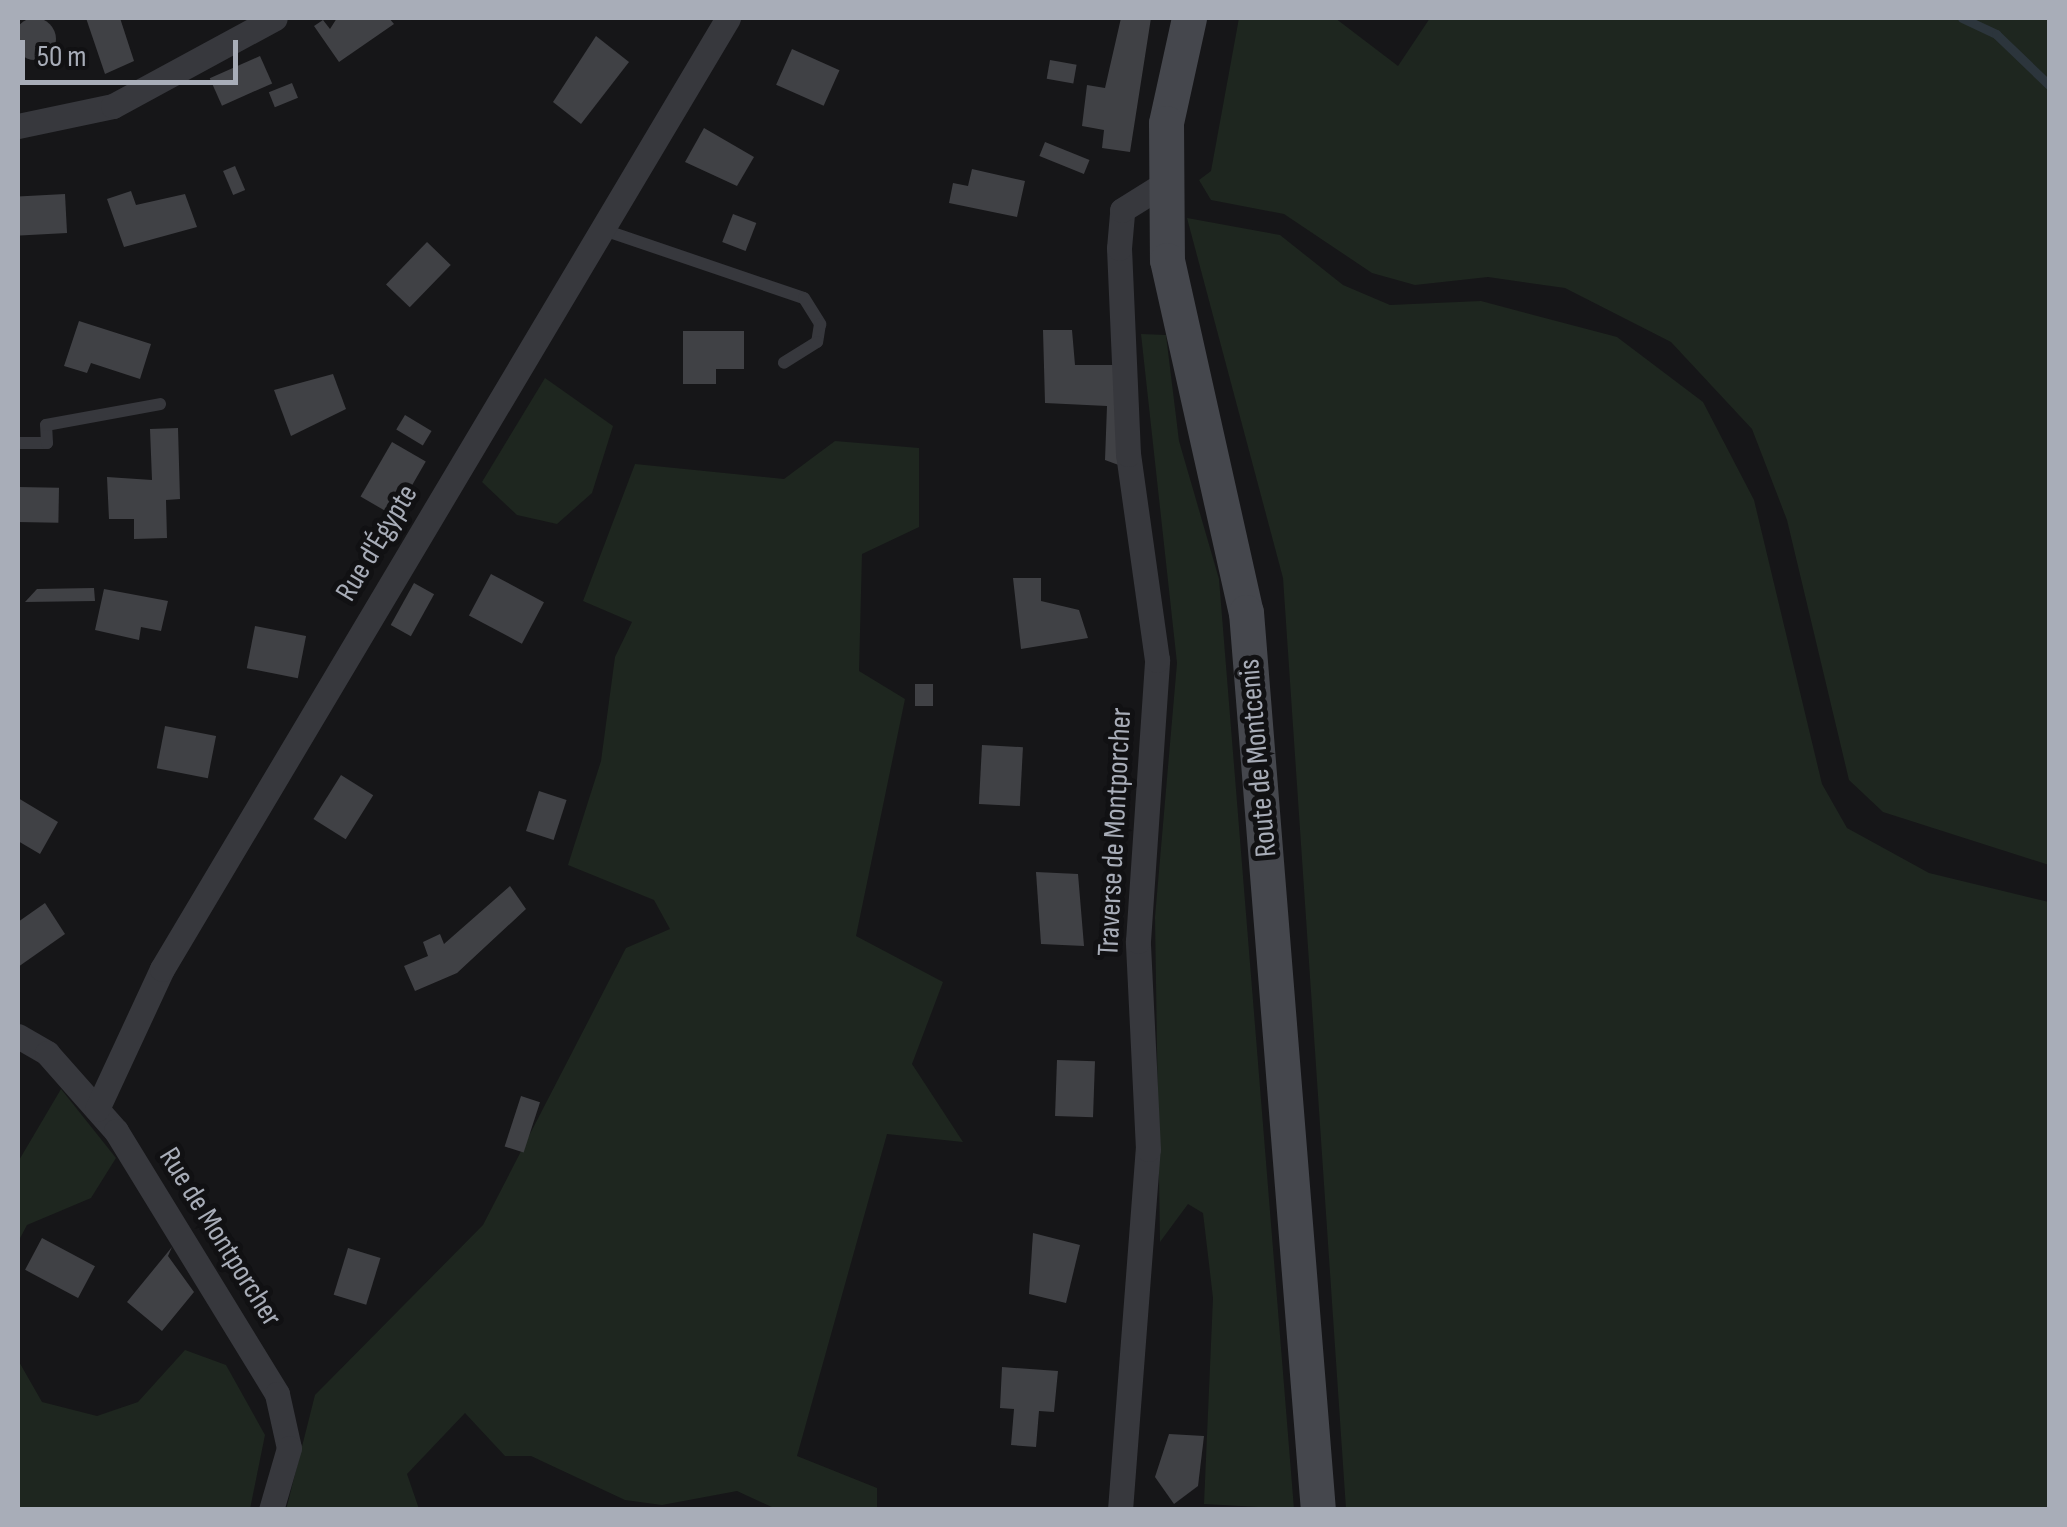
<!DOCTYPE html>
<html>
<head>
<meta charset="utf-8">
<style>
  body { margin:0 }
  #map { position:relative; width:2067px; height:1527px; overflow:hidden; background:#161618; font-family:"Sofia Sans Condensed",sans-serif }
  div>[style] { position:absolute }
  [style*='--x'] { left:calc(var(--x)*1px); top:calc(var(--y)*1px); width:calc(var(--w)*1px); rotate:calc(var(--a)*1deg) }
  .green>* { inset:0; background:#1e261f }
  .stream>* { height:9px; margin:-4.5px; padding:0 4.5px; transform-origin:4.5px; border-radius:4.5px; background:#2c353c }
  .building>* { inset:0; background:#404145; transform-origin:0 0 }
  .round { border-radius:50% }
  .lane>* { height:12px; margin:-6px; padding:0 6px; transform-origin:6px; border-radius:6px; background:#37383d }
  .street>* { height:25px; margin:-12.5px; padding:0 12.5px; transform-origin:12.5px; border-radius:12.5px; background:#37383d }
  .secondary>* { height:35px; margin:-17.5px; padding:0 17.5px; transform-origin:17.5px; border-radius:17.5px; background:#45474d }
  span { translate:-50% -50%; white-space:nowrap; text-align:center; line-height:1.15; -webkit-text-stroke:10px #111113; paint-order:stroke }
  .street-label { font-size:30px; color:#a8adb8 }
  .frame { position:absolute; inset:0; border:20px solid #a8adb8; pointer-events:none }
  .scale { position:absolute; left:20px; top:40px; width:218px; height:45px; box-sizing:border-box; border:5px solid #a8adb8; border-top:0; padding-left:12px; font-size:30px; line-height:35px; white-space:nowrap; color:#a8adb8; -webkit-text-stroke:8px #111113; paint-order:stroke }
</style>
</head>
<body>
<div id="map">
  <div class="green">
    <div style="clip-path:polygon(1239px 18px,1335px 18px,1398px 66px,1430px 18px,2049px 18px,2049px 865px,1883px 812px,1849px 780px,1787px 520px,1752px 429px,1671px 342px,1565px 288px,1488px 277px,1415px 285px,1372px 273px,1284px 214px,1211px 200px,1199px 180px,1211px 171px)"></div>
    <div style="clip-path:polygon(1187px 218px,1280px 235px,1343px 285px,1390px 305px,1481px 301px,1617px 337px,1703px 402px,1754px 500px,1822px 784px,1847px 828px,1929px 873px,2049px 902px,2049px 1509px,1346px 1509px,1283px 578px)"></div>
    <div style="clip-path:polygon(1141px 334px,1166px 335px,1179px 441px,1219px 579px,1294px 1509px,1204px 1504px,1213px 1298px,1203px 1213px,1188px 1204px,1160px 1242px,1155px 917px,1177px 663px)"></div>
    <div style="clip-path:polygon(545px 378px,613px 426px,592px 493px,557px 524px,517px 515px,482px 482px)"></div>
    <div style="clip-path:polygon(835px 441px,919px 448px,919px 527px,862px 554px,859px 671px,905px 699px,856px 936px,943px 982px,912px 1064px,963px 1142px,887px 1134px,797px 1456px,877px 1488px,877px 1509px,776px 1509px,737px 1491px,662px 1505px,625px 1500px,531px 1456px,505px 1456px,465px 1413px,407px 1474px,419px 1509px,286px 1510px,315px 1395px,483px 1225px,626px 948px,670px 929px,654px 900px,568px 865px,601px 761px,615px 657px,632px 622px,583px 601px,635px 464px,784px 479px)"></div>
    <div style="clip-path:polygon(61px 1089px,116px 1158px,91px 1198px,27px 1225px,18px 1242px,18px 1162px)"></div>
    <div style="clip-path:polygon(185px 1350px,226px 1365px,265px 1435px,250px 1509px,18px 1509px,18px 1360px,42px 1402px,97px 1416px,138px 1402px)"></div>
  </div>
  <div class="stream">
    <div style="--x:1962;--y:18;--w:38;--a:25"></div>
    <div style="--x:1996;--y:34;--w:75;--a:43.9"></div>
  </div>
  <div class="building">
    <div style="clip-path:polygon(86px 18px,120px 18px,134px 61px,105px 74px)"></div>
    <div style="clip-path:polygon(337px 18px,389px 18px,394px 24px,339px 62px,314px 26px,323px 20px,330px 29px)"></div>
    <div style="clip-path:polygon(1121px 18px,1151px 18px,1130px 152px,1102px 148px,1104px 130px,1082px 126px,1087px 85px,1105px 88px)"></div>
    <div class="round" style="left:14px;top:18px;width:42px;height:42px"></div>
    <div style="clip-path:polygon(596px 36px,629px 62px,581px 124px,553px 102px)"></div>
    <div style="left:792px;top:49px;width:52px;height:39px;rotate:24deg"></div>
    <div style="left:260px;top:56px;width:30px;height:55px;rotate:66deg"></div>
    <div style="left:1050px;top:60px;width:27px;height:19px;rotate:10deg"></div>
    <div style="left:292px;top:83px;width:16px;height:25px;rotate:68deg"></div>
    <div style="clip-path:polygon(704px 128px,754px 157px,737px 186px,685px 162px)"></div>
    <div style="left:1045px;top:142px;width:48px;height:15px;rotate:22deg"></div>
    <div style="left:235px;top:166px;width:26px;height:13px;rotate:67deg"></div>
    <div style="clip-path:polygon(972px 169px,1025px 181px,1017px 217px,949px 203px,953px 183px,968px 186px)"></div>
    <div style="clip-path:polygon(131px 191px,136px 205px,185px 194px,197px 227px,124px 247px,107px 199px)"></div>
    <div style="left:65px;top:194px;width:39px;height:47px;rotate:87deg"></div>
    <div style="left:733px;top:214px;width:25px;height:30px;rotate:21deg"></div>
    <div style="left:427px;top:242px;width:33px;height:59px;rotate:44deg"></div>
    <div style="clip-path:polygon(79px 321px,151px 344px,140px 379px,91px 363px,87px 373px,64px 366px)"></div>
    <div style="clip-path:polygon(1043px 330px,1072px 330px,1075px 365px,1121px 365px,1124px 467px,1105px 460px,1107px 406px,1045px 403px)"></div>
    <div style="clip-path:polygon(683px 331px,744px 331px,744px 369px,716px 369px,716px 384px,683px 384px)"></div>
    <div style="clip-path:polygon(333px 374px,346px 409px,291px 436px,274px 390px)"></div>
    <div style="left:405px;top:415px;width:31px;height:17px;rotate:31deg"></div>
    <div style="clip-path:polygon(178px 428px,180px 499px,166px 500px,167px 538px,134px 539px,134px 519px,109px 519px,107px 477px,152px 480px,150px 429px)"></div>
    <div style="left:392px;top:442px;width:39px;height:63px;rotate:30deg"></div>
    <div style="left:18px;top:487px;width:41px;height:35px;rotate:1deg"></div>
    <div style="left:491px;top:574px;width:60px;height:47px;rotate:28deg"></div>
    <div style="clip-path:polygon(1013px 578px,1041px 578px,1041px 601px,1079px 610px,1088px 638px,1021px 649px)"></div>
    <div style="left:414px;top:583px;width:23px;height:48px;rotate:29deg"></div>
    <div style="clip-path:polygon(94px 588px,95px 601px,25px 602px,37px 589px)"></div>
    <div style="clip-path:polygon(104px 589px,168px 601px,161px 631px,141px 627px,139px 640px,95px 630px)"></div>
    <div style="left:255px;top:626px;width:52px;height:43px;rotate:11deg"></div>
    <div style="left:915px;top:684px;width:18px;height:22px"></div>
    <div style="left:165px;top:726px;width:52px;height:43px;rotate:11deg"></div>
    <div style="left:982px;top:745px;width:41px;height:59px;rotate:3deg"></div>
    <div style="left:341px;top:775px;width:38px;height:52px;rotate:32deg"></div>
    <div style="left:539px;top:791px;width:29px;height:42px;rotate:18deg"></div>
    <div style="clip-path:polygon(18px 798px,58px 822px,40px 854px,18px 841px)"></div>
    <div style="clip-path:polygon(1036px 872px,1078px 874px,1084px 946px,1041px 944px)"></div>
    <div style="clip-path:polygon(510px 886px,526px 909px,457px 973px,415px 991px,404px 966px,428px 956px,423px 942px,440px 934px,444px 944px)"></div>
    <div style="clip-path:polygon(45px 903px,65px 934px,18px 967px,18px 922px)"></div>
    <div style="left:1057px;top:1060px;width:38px;height:56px;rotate:2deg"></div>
    <div style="left:521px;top:1096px;width:20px;height:53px;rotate:18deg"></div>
    <div style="clip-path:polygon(1033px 1233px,1080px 1245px,1066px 1303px,1029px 1294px)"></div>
    <div style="left:42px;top:1238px;width:60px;height:36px;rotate:28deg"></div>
    <div style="clip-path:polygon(172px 1247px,168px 1256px,194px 1292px,162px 1331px,127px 1302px)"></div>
    <div style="left:348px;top:1248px;width:34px;height:49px;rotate:17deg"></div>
    <div style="clip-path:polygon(1002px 1367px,1058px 1371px,1054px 1412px,1039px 1411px,1036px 1447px,1011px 1445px,1014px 1409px,1000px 1408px)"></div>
    <div style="clip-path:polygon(1169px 1434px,1204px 1436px,1198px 1486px,1174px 1504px,1155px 1477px)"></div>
  </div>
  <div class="lane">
    <div style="--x:601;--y:229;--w:214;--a:18.8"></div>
    <div style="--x:804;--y:298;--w:31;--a:58"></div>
    <div style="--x:820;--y:324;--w:18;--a:99"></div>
    <div style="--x:817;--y:342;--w:39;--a:148"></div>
    <div style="--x:18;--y:443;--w:29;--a:0"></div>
    <div style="--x:47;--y:443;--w:18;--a:-93"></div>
    <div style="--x:46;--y:425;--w:116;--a:-10.4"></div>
  </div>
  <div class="street">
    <div style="--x:18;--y:126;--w:97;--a:-11.9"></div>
    <div style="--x:113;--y:106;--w:184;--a:-28.5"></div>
    <div style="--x:18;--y:1036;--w:34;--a:30"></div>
    <div style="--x:47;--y:1053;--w:104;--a:48.5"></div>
    <div style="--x:116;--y:1131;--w:308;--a:58.5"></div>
    <div style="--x:277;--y:1394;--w:55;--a:77.5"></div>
    <div style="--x:289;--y:1448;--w:65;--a:106.2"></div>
    <div style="--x:97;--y:1109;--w:154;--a:-65.1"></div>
    <div style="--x:162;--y:969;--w:1107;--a:-59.24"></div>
    <div style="--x:1120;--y:1510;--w:362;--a:-85.6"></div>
    <div style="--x:1148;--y:1149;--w:208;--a:-92.8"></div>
    <div style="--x:1138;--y:941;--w:282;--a:-86.1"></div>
    <div style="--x:1157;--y:660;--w:208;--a:-98"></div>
    <div style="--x:1128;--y:454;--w:206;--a:-92.5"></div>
    <div style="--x:1119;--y:248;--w:38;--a:-85"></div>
    <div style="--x:1122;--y:210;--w:49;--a:-31.8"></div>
  </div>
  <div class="secondary">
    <div style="--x:1189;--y:18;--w:107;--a:102.4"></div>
    <div style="--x:1166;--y:123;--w:137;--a:89.6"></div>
    <div style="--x:1167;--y:260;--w:361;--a:77.4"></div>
    <div style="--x:1246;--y:612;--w:901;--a:85.42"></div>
  </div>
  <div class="street-label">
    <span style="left:377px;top:543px;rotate:-59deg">Rue d'Égypte</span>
    <span style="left:1258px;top:758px;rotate:-95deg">Route de Montcenis</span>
    <span style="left:1115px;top:832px;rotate:-87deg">Traverse de Montporcher</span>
    <span style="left:220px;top:1237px;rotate:58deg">Rue de Montporcher</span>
  </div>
  <div class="frame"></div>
  <div class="scale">50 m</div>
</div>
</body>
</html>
